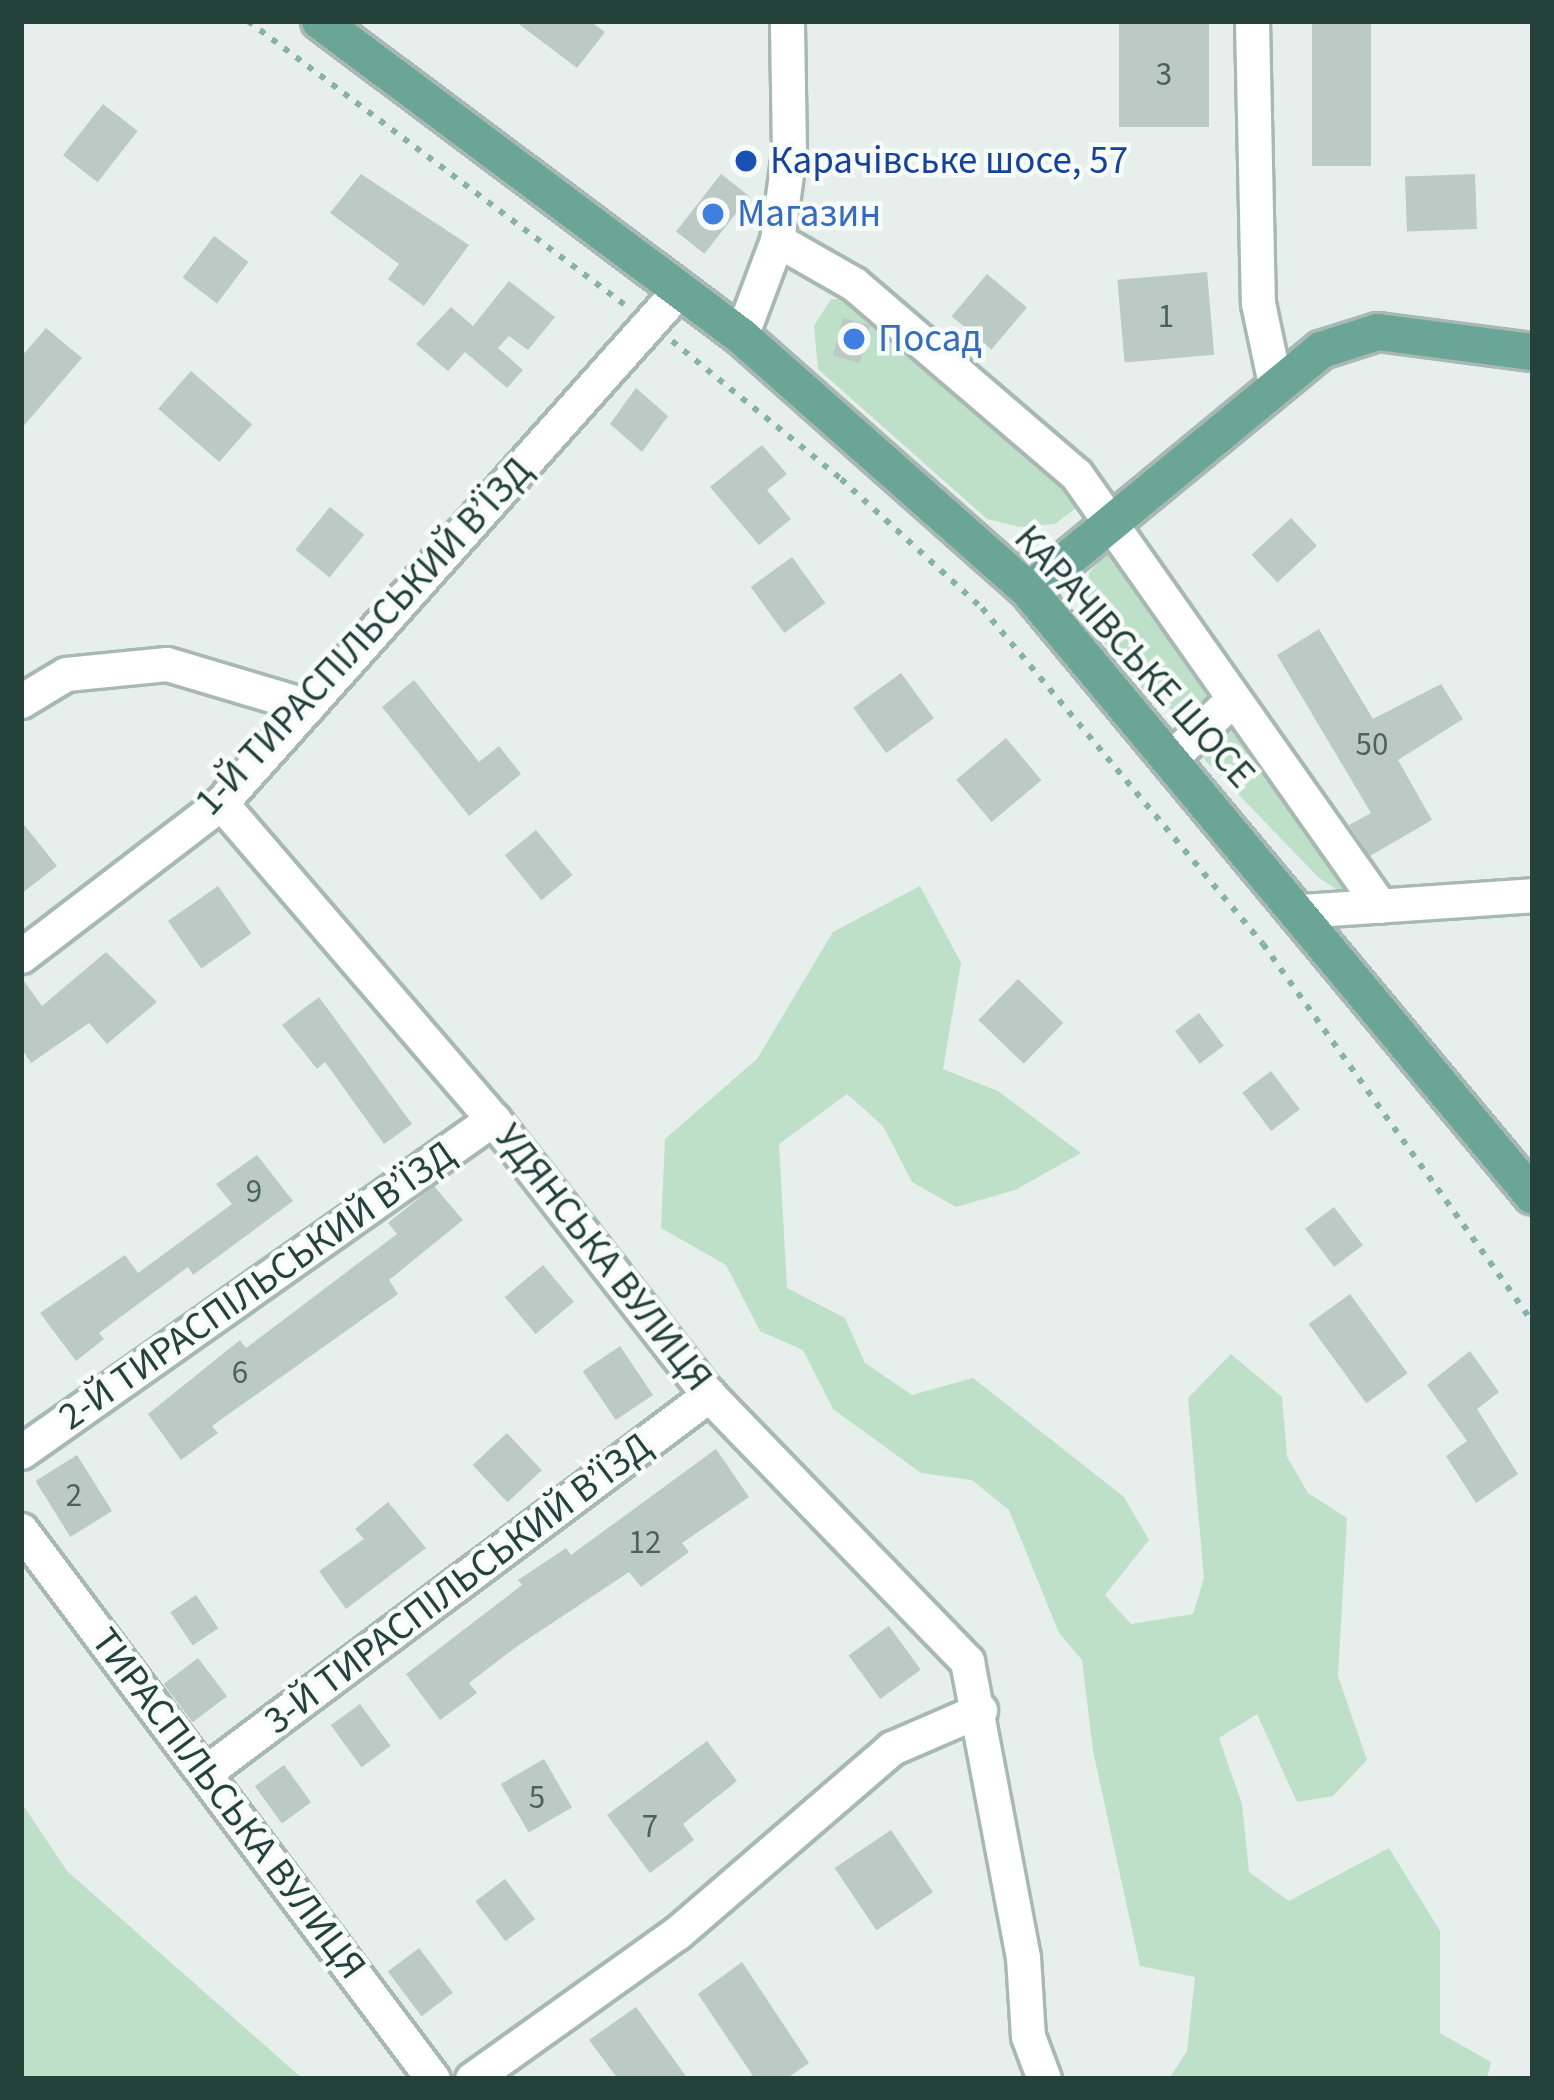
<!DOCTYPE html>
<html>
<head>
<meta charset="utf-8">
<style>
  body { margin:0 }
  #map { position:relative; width:1554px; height:2100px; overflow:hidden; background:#e6efeb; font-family:"Source Sans 3",sans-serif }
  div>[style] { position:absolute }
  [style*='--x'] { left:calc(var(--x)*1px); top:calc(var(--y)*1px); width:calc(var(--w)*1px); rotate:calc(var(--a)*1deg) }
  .green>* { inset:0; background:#bfe0c8 }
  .building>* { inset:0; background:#bbcac4; transform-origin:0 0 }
  .path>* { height:6px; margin-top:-3px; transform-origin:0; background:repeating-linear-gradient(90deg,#86b3a5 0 6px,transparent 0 15px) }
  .roads { filter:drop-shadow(3px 0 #a8b8b2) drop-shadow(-3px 0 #a8b8b2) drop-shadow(0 3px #a8b8b2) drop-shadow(0 -3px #a8b8b2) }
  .minor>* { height:33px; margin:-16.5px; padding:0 16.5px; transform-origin:16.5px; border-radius:16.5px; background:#fff }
  .major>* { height:36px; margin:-18px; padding:0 18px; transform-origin:18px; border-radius:18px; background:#6aa596 }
  .dots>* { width:33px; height:33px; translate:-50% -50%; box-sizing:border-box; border:6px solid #f7fbf9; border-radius:50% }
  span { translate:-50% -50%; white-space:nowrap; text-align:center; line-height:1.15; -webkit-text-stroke:9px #f7fbf9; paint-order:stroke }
  .number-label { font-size:33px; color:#4a645c }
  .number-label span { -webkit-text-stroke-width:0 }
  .transit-label { font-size:39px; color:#164399 }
  .left { translate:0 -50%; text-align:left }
  .shop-label { font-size:39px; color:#366cbe }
  .street-label { font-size:39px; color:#24423a }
  .frame { position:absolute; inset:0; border:24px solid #24423a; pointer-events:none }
</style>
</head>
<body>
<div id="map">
  <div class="green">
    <div style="clip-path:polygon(831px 299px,859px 299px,1049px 465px,1081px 504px,1055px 524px,1020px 527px,987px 519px,818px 369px,814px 326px)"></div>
    <div style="clip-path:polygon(1112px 546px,1204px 678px,1213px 706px,1194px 724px,1147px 694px,1097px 634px,1085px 606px,1089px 573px)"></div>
    <div style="clip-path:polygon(1234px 717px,1360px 889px,1341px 892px,1319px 878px,1204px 759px,1206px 741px)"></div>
    <div style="clip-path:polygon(920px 886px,961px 963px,943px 1069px,998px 1091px,1081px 1153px,1015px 1190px,956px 1207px,912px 1182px,883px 1126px,847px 1094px,779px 1144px,787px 1288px,845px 1318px,865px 1363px,912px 1395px,973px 1378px,1124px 1497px,1149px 1540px,1105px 1595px,1131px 1624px,1193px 1614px,1204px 1578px,1188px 1398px,1231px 1354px,1282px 1397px,1287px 1457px,1308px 1493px,1347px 1518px,1338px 1676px,1367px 1760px,1333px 1796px,1297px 1802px,1257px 1714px,1219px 1738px,1242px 1804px,1249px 1872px,1289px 1901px,1389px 1848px,1440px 1931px,1440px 2033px,1491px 2062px,1487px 2079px,1169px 2079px,1187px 2051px,1195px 1977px,1140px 1966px,1093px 1751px,1082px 1660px,1059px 1633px,1009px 1510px,972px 1480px,921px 1473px,833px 1409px,803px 1350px,760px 1331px,726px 1265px,661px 1228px,665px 1139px,757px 1059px,833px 932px)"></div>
    <div style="clip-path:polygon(21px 1802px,67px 1871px,303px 2079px,21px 2079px)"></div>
  </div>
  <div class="building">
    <div style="clip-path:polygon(515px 21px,590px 21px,605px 32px,577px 68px)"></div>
    <div style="left:1312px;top:21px;width:59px;height:145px"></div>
    <div style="left:1119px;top:24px;width:90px;height:103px"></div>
    <div style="left:103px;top:104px;width:44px;height:65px;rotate:38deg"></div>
    <div style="clip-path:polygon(361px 174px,469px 245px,424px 306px,388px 279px,399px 264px,330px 213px)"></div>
    <div style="left:721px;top:174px;width:36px;height:73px;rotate:38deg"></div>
    <div style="left:1475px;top:174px;width:55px;height:70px;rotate:88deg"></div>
    <div style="left:214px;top:236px;width:43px;height:52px;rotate:37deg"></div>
    <div style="left:1207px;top:272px;width:83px;height:90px;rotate:85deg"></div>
    <div style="left:987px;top:274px;width:52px;height:55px;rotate:40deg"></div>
    <div style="clip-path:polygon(509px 281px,555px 317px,528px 350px,509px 336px,498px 348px,523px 370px,507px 388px,465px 352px,448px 371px,416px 344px,451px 307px,473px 326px)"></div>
    <div style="left:843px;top:318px;width:28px;height:39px;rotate:15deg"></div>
    <div style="clip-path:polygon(46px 328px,82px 358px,21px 429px,21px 357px)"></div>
    <div style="left:191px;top:371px;width:81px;height:50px;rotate:41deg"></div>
    <div style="clip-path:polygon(636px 388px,668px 416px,642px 452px,610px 424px)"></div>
    <div style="clip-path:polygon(762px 445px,787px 474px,767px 490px,791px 519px,759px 545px,710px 487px)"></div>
    <div style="left:330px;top:507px;width:44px;height:55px;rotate:39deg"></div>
    <div style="left:1291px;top:518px;width:38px;height:54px;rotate:47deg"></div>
    <div style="left:792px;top:557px;width:57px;height:51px;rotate:54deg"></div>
    <div style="clip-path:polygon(1319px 629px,1373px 719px,1441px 684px,1463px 719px,1398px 760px,1432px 820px,1370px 856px,1349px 825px,1371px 813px,1277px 655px)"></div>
    <div style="left:901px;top:673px;width:56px;height:59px;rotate:54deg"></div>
    <div style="clip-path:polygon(414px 680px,479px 762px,499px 746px,521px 774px,469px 816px,382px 707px)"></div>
    <div style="left:1006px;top:738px;width:55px;height:65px;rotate:50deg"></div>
    <div style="clip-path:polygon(21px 821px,57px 866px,21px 894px)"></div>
    <div style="left:536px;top:830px;width:58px;height:40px;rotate:51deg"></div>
    <div style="left:218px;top:886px;width:58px;height:61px;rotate:55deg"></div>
    <div style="clip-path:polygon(106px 952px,157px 1002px,107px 1044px,89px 1023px,31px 1063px,21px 1048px,21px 977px,42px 1006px)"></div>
    <div style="left:1018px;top:979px;width:63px;height:57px;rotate:44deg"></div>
    <div style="clip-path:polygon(319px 997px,412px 1124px,384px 1144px,325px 1062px,317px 1069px,282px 1025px)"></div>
    <div style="left:1199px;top:1013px;width:41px;height:30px;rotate:53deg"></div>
    <div style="left:1271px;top:1071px;width:48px;height:36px;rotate:53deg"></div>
    <div style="clip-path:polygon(257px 1155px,293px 1201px,193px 1275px,188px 1267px,99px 1333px,104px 1339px,76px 1361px,40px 1313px,125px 1255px,138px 1273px,232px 1204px,216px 1184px)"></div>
    <div style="clip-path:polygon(434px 1186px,463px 1220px,389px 1280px,398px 1294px,212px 1426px,218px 1433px,181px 1460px,148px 1414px,240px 1340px,246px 1348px,397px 1234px,388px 1223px)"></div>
    <div style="left:1334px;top:1207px;width:48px;height:36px;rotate:53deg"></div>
    <div style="left:543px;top:1265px;width:48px;height:50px;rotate:50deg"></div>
    <div style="left:1350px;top:1294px;width:98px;height:51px;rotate:54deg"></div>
    <div style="left:620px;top:1346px;width:59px;height:45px;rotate:56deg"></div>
    <div style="clip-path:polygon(1470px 1351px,1499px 1392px,1477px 1409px,1518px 1474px,1476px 1503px,1446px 1456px,1467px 1441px,1427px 1385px)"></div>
    <div style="left:507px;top:1433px;width:51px;height:47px;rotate:47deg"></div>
    <div style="clip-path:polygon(716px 1449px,749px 1497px,682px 1543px,689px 1552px,641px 1587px,629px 1572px,516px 1647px,469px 1683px,477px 1693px,440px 1720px,406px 1674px,522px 1585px,518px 1580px,566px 1548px,571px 1555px)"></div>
    <div style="left:77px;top:1455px;width:66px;height:49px;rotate:58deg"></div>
    <div style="clip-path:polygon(388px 1502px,426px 1548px,346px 1609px,319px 1571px,364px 1539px,355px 1529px)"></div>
    <div style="left:196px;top:1595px;width:40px;height:31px;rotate:56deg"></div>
    <div style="left:889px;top:1626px;width:54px;height:50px;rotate:54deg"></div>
    <div style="left:198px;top:1658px;width:48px;height:43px;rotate:53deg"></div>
    <div style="left:360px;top:1704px;width:52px;height:36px;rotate:54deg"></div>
    <div style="clip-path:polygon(707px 1741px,737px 1781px,683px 1824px,694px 1840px,650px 1873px,607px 1815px)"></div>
    <div style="left:544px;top:1759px;width:56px;height:50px;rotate:60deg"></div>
    <div style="left:284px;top:1765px;width:46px;height:36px;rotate:54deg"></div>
    <div style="left:891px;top:1830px;width:75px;height:68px;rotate:56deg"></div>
    <div style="left:505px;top:1879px;width:50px;height:37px;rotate:53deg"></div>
    <div style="left:419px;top:1948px;width:56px;height:39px;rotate:53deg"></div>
    <div style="clip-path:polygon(742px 1962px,809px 2063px,786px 2079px,755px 2079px,698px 1994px)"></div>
    <div style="clip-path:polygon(636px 2007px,688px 2079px,618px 2079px,589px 2040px)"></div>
  </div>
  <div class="path">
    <div style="--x:248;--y:21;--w:471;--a:37"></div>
    <div style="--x:672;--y:341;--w:218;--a:39.2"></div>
    <div style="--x:841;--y:479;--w:191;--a:42.5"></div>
    <div style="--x:982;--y:608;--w:438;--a:50.1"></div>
    <div style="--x:1263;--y:944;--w:465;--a:54.5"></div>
  </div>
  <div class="roads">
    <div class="minor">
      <div style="--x:1252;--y:21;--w:282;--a:88.8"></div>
      <div style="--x:1258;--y:303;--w:83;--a:78.1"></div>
      <div style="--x:777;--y:240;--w:89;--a:29.7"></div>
      <div style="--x:854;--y:284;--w:292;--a:40.6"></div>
      <div style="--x:1076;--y:474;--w:528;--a:54.87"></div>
      <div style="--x:741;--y:336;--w:103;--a:-69.4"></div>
      <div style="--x:777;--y:240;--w:89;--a:-82.2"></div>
      <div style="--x:789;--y:152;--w:131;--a:-90.9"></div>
      <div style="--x:21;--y:701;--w:52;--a:-31"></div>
      <div style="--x:66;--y:674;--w:101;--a:-5.7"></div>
      <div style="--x:167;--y:664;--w:147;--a:16.6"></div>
      <div style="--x:1171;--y:758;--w:84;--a:-43.6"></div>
      <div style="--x:221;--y:803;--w:417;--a:49.3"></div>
      <div style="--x:493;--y:1119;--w:350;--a:52"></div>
      <div style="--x:709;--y:1395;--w:371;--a:45.9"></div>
      <div style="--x:967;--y:1661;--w:301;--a:79.3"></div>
      <div style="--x:1023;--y:1957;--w:79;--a:86.4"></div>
      <div style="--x:1028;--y:2036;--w:46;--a:69.6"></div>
      <div style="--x:1301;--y:911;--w:233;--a:-3.9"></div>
      <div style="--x:21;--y:956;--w:252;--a:-37.4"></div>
      <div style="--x:221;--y:803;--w:689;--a:-48.24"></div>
      <div style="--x:21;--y:1452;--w:578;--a:-35.2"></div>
      <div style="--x:21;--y:1530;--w:686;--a:53.11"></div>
      <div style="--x:206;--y:1772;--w:629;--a:-36.85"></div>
      <div style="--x:472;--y:2079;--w:252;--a:-35.5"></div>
      <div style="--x:677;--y:1933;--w:284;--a:-40.7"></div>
      <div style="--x:892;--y:1748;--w:96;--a:-23.4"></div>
    </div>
    <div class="major">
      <div style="--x:320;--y:21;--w:526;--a:36.8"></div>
      <div style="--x:741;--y:336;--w:385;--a:41.5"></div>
      <div style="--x:1029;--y:591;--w:787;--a:50.2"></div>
      <div style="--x:1029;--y:591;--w:379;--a:-39.5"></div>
      <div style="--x:1321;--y:350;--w:60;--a:-17.5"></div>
      <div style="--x:1378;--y:332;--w:156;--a:7.4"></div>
    </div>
  </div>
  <div class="dots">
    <div style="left:746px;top:161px;background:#1a4fb4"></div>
    <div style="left:713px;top:214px;background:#3f7fe0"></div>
    <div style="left:854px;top:339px;background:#3f7fe0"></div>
  </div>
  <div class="number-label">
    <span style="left:1164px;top:75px">3</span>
    <span style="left:1166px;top:317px">1</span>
    <span style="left:1372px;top:745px">50</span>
    <span style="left:254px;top:1192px">9</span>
    <span style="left:240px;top:1373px">6</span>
    <span style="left:74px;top:1496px">2</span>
    <span style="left:645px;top:1543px">12</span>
    <span style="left:537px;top:1798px">5</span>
    <span style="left:650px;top:1827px">7</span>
  </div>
  <div class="transit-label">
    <span class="left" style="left:770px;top:161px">Карачівське шосе, 57</span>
  </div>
  <div class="shop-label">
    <span class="left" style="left:737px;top:214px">Магазин</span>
    <span class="left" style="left:878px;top:339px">Посад</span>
  </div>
  <div class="street-label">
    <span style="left:364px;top:637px;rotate:-47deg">1-Й ТИРАСПІЛЬСЬКИЙ В’ЇЗД</span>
    <span style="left:1134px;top:657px;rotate:48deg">КАРАЧІВСЬКЕ ШОСЕ</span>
    <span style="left:603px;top:1258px;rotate:52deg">УДЯНСЬКА ВУЛИЦЯ</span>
    <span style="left:257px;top:1286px;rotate:-35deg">2-Й ТИРАСПІЛЬСЬКИЙ В’ЇЗД</span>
    <span style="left:458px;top:1584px;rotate:-37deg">3-Й ТИРАСПІЛЬСЬКИЙ В’ЇЗД</span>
    <span style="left:228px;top:1804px;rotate:53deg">ТИРАСПІЛЬСЬКА ВУЛИЦЯ</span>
  </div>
  <div class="frame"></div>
</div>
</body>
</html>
